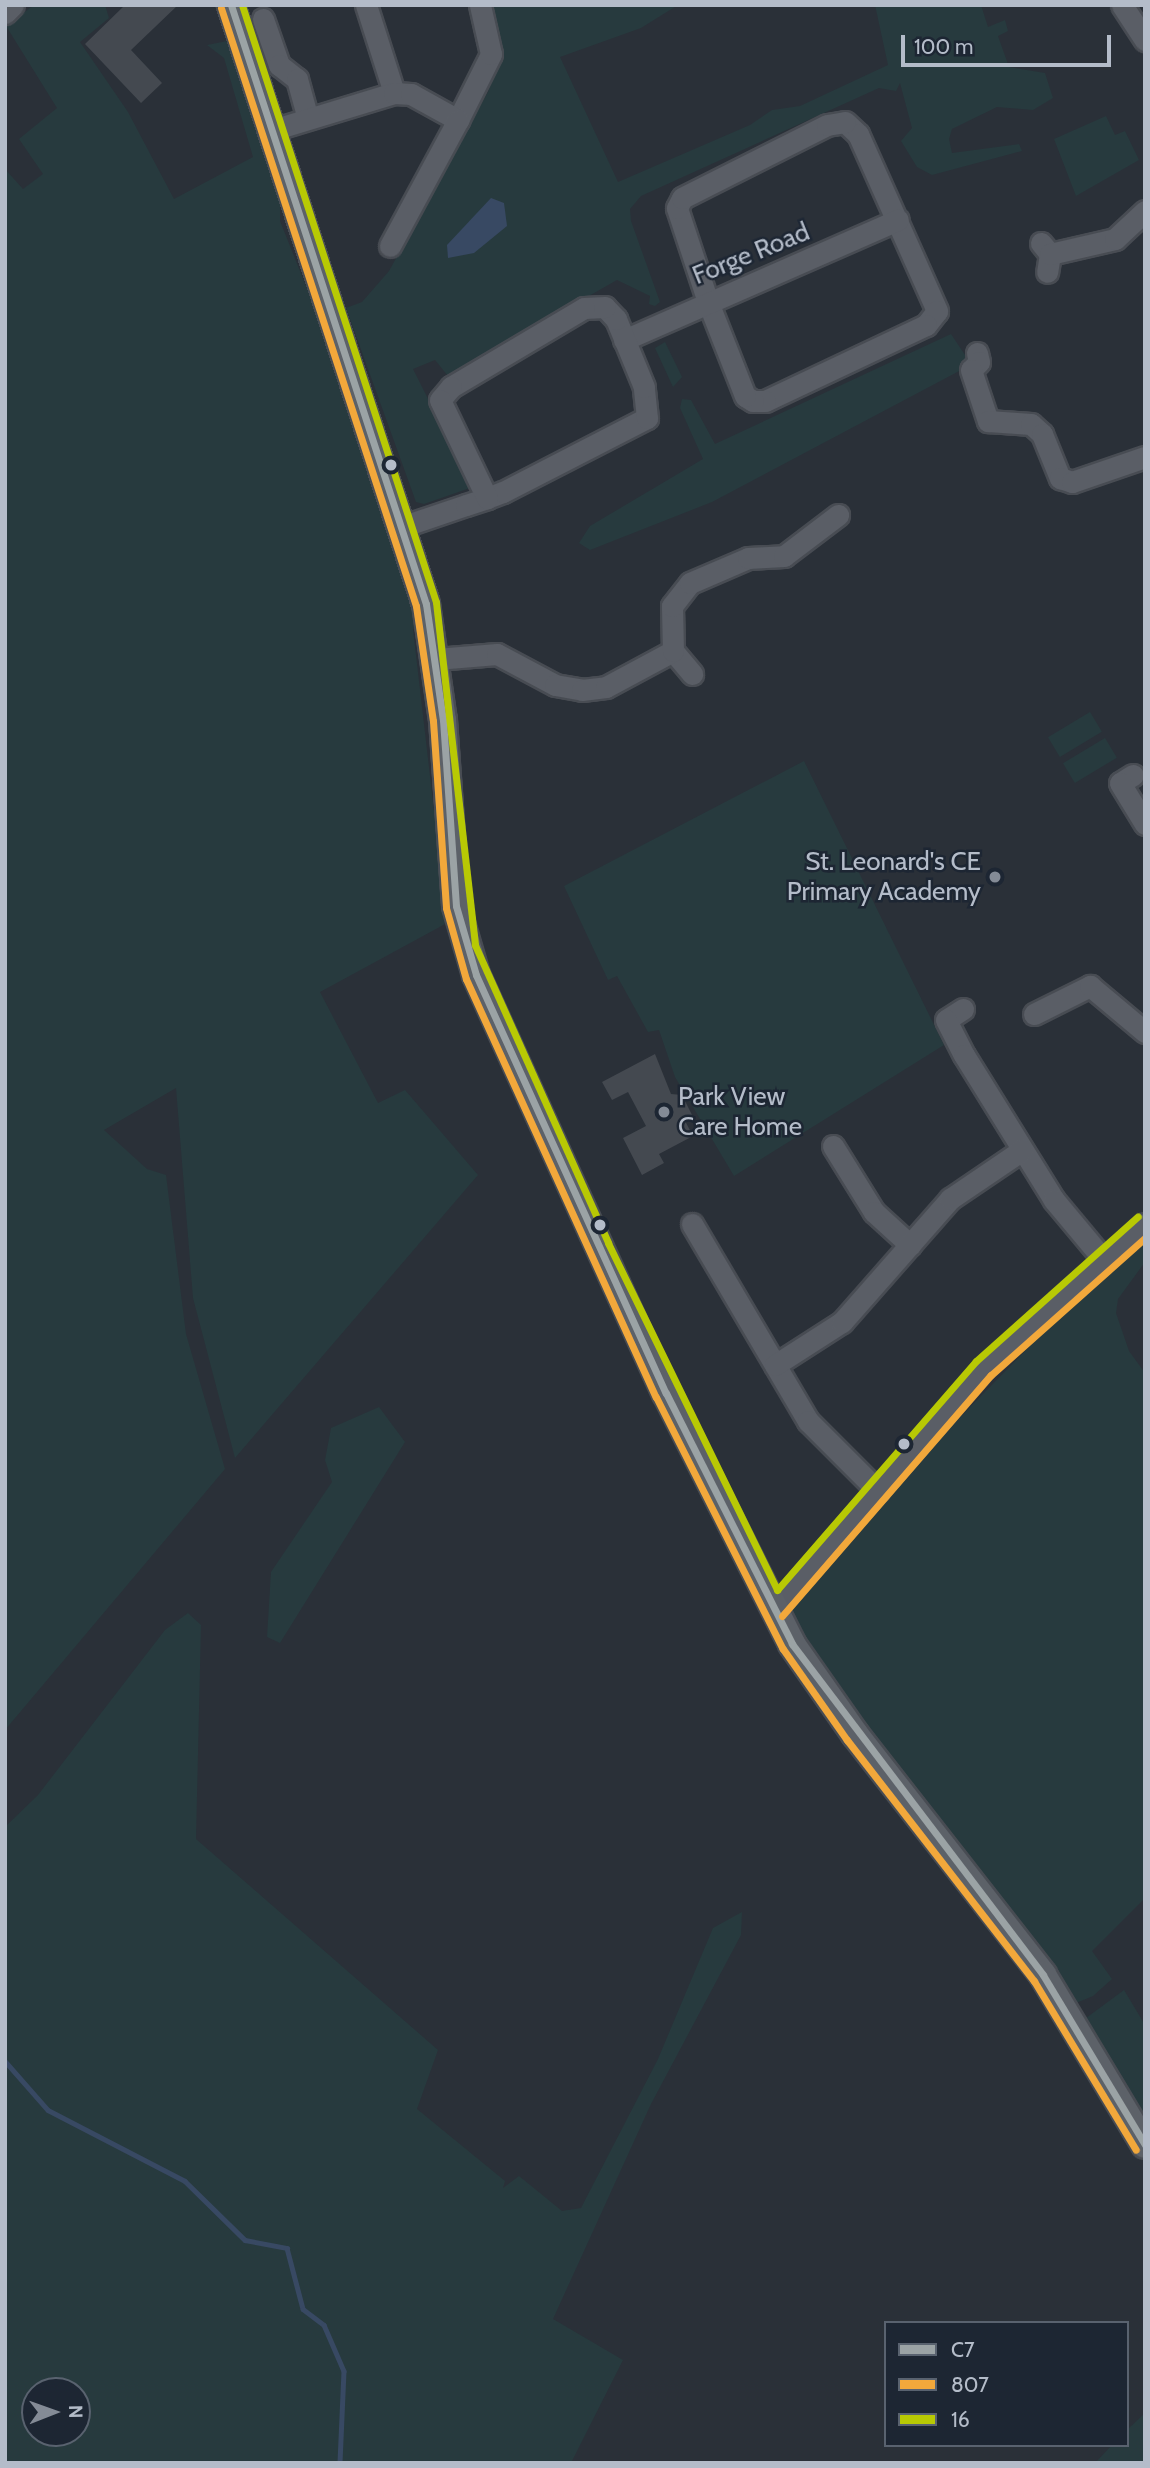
<!DOCTYPE html>
<html>
<head>
<meta charset="utf-8">
<style>
  body { margin:0 }
  #map { position:relative; width:1150px; height:2468px; overflow:hidden; background:#2a3038; font-family:Cabin,sans-serif }
  div>[style] { position:absolute }
  [style*='--x'] { left:calc(var(--x)*1px); top:calc(var(--y)*1px); width:calc(var(--w)*1px); rotate:calc(var(--a)*1deg) }
  .green>* { inset:0; background:#273a3e; transform-origin:0 0 }
  .water>* { inset:0; background:#384963 }
  .stream>* { height:4.5px; margin:-2.25px; padding:0 2.25px; transform-origin:2.25px; border-radius:2.25px; background:#384963 }
  .building>* { inset:0; background:#444950 }
  .roads { filter:drop-shadow(2px 0 #484c53) drop-shadow(-2px 0 #484c53) drop-shadow(0 2px #484c53) drop-shadow(0 -2px #484c53) }
  .minor>* { height:21px; margin:-10.5px; padding:0 10.5px; transform-origin:10.5px; border-radius:10.5px; background:#5a5e66 }
  .major>* { height:26px; margin:-13px; padding:0 13px; transform-origin:13px; border-radius:13px; background:#5c6168 }
  .bus-1>* { height:7px; margin:-3.5px; padding:0 3.5px; transform-origin:3.5px; border-radius:3.5px; background:#9ba3a5 }
  .bus-2>* { height:7px; margin:-3.5px; padding:0 3.5px; transform-origin:3.5px; border-radius:3.5px; background:#f2a83b }
  .bus-3>* { height:7px; margin:-3.5px; padding:0 3.5px; transform-origin:3.5px; border-radius:3.5px; background:#b8c904 }
  .dots>* { width:19px; height:19px; translate:-50% -50%; box-sizing:border-box; border:4px solid #1d2633; border-radius:50% }
  span { translate:-50% -50%; white-space:nowrap; text-align:center; line-height:1.15; -webkit-text-stroke:5px #1d2633; paint-order:stroke }
  .street-label { font-size:26px; color:#b4bcc9 }
  .poi-label { font-size:26px; color:#b4bcc9 }
  .right { translate:-100% -50%; text-align:right }
  .left { translate:0 -50%; text-align:left }
  .frame { position:absolute; inset:0; border:7px solid #b4bcc9; pointer-events:none }
  .legend { position:absolute; left:884px; top:2321px; width:245px; height:126px; box-sizing:border-box; background:#1d2633; border:2px solid #59626f; margin:0; padding:9px 12px; list-style:none; font-size:21px; color:#b4bcc9 }
  .legend li { display:flex; align-items:center; gap:14px; height:35px }
  .legend b { width:35px; border:2px solid #59626f }
  .north { position:absolute; left:21px; top:2377px; width:70px; height:70px; box-sizing:border-box; background:#1d2633; border:2px solid #59626f; border-radius:50%; rotate:89deg; font-size:19px; font-weight:700; line-height:28px; text-align:center; color:#b4bcc9 }
  .north::after { content:''; display:block; margin:auto; width:24px; height:32px; background:#848b96; clip-path:polygon(50% 0,100% 100%,50% 72%,0 100%) }
  .scale { position:absolute; left:901px; top:35px; width:210px; height:32px; box-sizing:border-box; border:4px solid #b4bcc9; border-top:0; padding-left:9px; font-size:21px; line-height:24px; white-space:nowrap; color:#b4bcc9; -webkit-text-stroke:5px #1d2633; paint-order:stroke }
</style>
</head>
<body>
<div id="map">
  <div class="green">
    <div style="clip-path:polygon(34px 5px,105px 5px,109px 18px,80px 42px,128px 112px,174px 199px,253px 157px,224px 58px,207px 45px,227px 41px,235px 52px,280px 187px,280px 221px,338px 366px,415px 604px,419px 627px,413px 629px,447px 923px,320px 992px,378px 1103px,405px 1090px,478px 1175px,235px 1458px,193px 1298px,176px 1088px,104px 1130px,147px 1169px,166px 1175px,186px 1334px,225px 1469px,5px 1730px,5px 169px,23px 189px,43px 174px,19px 139px,57px 108px,6px 26px)"></div>
    <div style="clip-path:polygon(491px 5px,678px 5px,641px 28px,560px 57px,618px 182px,750px 125px,772px 110px,800px 106px,888px 65px,875px 5px,981px 5px,988px 27px,1005px 20px,1008px 31px,998px 36px,1009px 67px,1045px 73px,1053px 98px,1033px 110px,997px 107px,952px 129px,949px 139px,952px 153px,1019px 144px,1022px 151px,932px 175px,917px 167px,901px 141px,912px 128px,900px 83px,896px 91px,879px 88px,641px 196px,630px 209px,631px 221px,660px 302px,655px 306px,649px 304px,650px 296px,617px 280px,448px 376px,435px 360px,413px 369px,470px 482px,470px 488px,424px 504px,416px 502px,346px 308px,362px 302px,389px 271px,488px 92px,503px 54px)"></div>
    <div style="clip-path:polygon(1106px 116px,1115px 135px,1125px 131px,1139px 160px,1076px 196px,1054px 139px)"></div>
    <div style="clip-path:polygon(951px 334px,969px 361px,963px 369px,712px 502px,590px 550px,579px 543px,590px 526px,703px 459px,680px 408px,682px 399px,691px 400px,715px 444px)"></div>
    <div style="clip-path:polygon(665px 342px,682px 377px,673px 387px,655px 348px)"></div>
    <div style="left:1090px;top:712px;width:23px;height:49px;rotate:59deg"></div>
    <div style="left:1105px;top:738px;width:23px;height:49px;rotate:59deg"></div>
    <div style="clip-path:polygon(804px 761px,944px 1045px,734px 1176px,675px 1077px,659px 1030px,648px 1032px,617px 976px,608px 980px,564px 886px)"></div>
    <div style="clip-path:polygon(1145px 1237px,1145px 1262px,1118px 1299px,1116px 1313px,1129px 1351px,1145px 1373px,1145px 1898px,1092px 1951px,1112px 1979px,1093px 1996px,1064px 2008px,961px 1847px,905px 1799px,793px 1625px,790px 1609px,801px 1590px,887px 1492px,1075px 1300px)"></div>
    <div style="clip-path:polygon(379px 1407px,405px 1442px,280px 1643px,267px 1637px,271px 1572px,332px 1482px,325px 1460px,331px 1428px)"></div>
    <div style="clip-path:polygon(evenodd,188px 1613px,201px 1625px,196px 1839px,438px 2050px,417px 2109px,505px 2181px,503px 2188px,519px 2176px,562px 2211px,581px 2208px,658px 2059px,713px 1928px,742px 1912px,741px 1935px,651px 2104px,553px 2319px,623px 2360px,571px 2463px,5px 2463px,5px 1827px,38px 1795px,165px 1630px,188px 1613px,35px 2391px,77px 2391px,77px 2433px,35px 2433px,35px 2391px)"></div>
    <div style="clip-path:polygon(1124px 1990px,1145px 2025px,1145px 2116px,1082px 2021px)"></div>
    <div style="clip-path:polygon(1145px 2413px,1145px 2463px,1095px 2463px,1112px 2445px,1127px 2445px,1127px 2430px)"></div>
  </div>
  <div class="water">
    <div style="clip-path:polygon(491px 198px,504px 203px,507px 226px,474px 253px,448px 258px,447px 245px)"></div>
  </div>
  <div class="stream">
    <div style="--x:5;--y:2061;--w:65;--a:48.7"></div>
    <div style="--x:48;--y:2110;--w:154;--a:27.4"></div>
    <div style="--x:185;--y:2181;--w:84;--a:44.5"></div>
    <div style="--x:245;--y:2240;--w:43;--a:10.8"></div>
    <div style="--x:287;--y:2248;--w:63;--a:75.3"></div>
    <div style="--x:303;--y:2309;--w:26;--a:37"></div>
    <div style="--x:324;--y:2325;--w:50;--a:66.5"></div>
    <div style="--x:344;--y:2371;--w:92;--a:92.5"></div>
  </div>
  <div class="building">
    <div style="clip-path:polygon(125px 5px,178px 5px,131px 50px,162px 83px,141px 103px,85px 44px)"></div>
    <div style="clip-path:polygon(655px 1054px,671px 1094px,682px 1095px,692px 1115px,684px 1119px,693px 1136px,659px 1154px,664px 1163px,642px 1175px,623px 1138px,646px 1126px,628px 1092px,612px 1100px,602px 1082px)"></div>
  </div>
  <div class="roads">
    <div class="minor">
      <div style="--x:366;--y:5;--w:92;--a:72.3"></div>
      <div style="--x:1122;--y:5;--w:42;--a:56.7"></div>
      <div style="--x:5;--y:13;--w:11;--a:-45"></div>
      <div style="--x:263;--y:19;--w:49;--a:70.8"></div>
      <div style="--x:279;--y:65;--w:23;--a:38"></div>
      <div style="--x:297;--y:79;--w:41;--a:74.6"></div>
      <div style="--x:458;--y:120;--w:74;--a:-63.4"></div>
      <div style="--x:491;--y:54;--w:50;--a:-102.7"></div>
      <div style="--x:845;--y:122;--w:18;--a:43"></div>
      <div style="--x:858;--y:134;--w:194;--a:65.9"></div>
      <div style="--x:937;--y:311;--w:18;--a:128"></div>
      <div style="--x:926;--y:325;--w:178;--a:154.7"></div>
      <div style="--x:765;--y:401;--w:12;--a:180"></div>
      <div style="--x:753;--y:401;--w:9;--a:-148"></div>
      <div style="--x:745;--y:396;--w:101;--a:-111.5"></div>
      <div style="--x:708;--y:302;--w:99;--a:-108.3"></div>
      <div style="--x:677;--y:208;--w:11;--a:-63"></div>
      <div style="--x:682;--y:198;--w:162;--a:-26.7"></div>
      <div style="--x:827;--y:125;--w:18;--a:-9"></div>
      <div style="--x:269;--y:131;--w:131;--a:-16.9"></div>
      <div style="--x:394;--y:93;--w:17;--a:3"></div>
      <div style="--x:411;--y:94;--w:54;--a:29"></div>
      <div style="--x:458;--y:120;--w:143;--a:118.4"></div>
      <div style="--x:1041;--y:243;--w:14;--a:51"></div>
      <div style="--x:1050;--y:254;--w:18;--a:99"></div>
      <div style="--x:1050;--y:254;--w:67;--a:-13"></div>
      <div style="--x:1115;--y:239;--w:41;--a:-43"></div>
      <div style="--x:624;--y:340;--w:299;--a:-23.7"></div>
      <div style="--x:977;--y:353;--w:9;--a:77"></div>
      <div style="--x:979;--y:362;--w:11;--a:135"></div>
      <div style="--x:971;--y:370;--w:54;--a:71.6"></div>
      <div style="--x:988;--y:421;--w:43;--a:4"></div>
      <div style="--x:1031;--y:424;--w:15;--a:42"></div>
      <div style="--x:1042;--y:434;--w:48;--a:67.8"></div>
      <div style="--x:1060;--y:478;--w:13;--a:18"></div>
      <div style="--x:1072;--y:482;--w:77;--a:-18.9"></div>
      <div style="--x:404;--y:526;--w:65;--a:-18.7"></div>
      <div style="--x:466;--y:505;--w:22;--a:-18"></div>
      <div style="--x:487;--y:498;--w:17;--a:-21"></div>
      <div style="--x:503;--y:492;--w:162;--a:-27.2"></div>
      <div style="--x:647;--y:418;--w:31;--a:-96"></div>
      <div style="--x:644;--y:387;--w:74;--a:-112.4"></div>
      <div style="--x:616;--y:319;--w:16;--a:-133"></div>
      <div style="--x:605;--y:307;--w:21;--a:177"></div>
      <div style="--x:584;--y:308;--w:155;--a:149.3"></div>
      <div style="--x:451;--y:387;--w:17;--a:130"></div>
      <div style="--x:440;--y:400;--w:109;--a:64.4"></div>
      <div style="--x:673;--y:651;--w:30;--a:50"></div>
      <div style="--x:436;--y:659;--w:61;--a:-4.7"></div>
      <div style="--x:497;--y:654;--w:66;--a:28.1"></div>
      <div style="--x:555;--y:685;--w:27;--a:10"></div>
      <div style="--x:582;--y:690;--w:24;--a:-7"></div>
      <div style="--x:606;--y:687;--w:76;--a:-28.2"></div>
      <div style="--x:673;--y:651;--w:45;--a:-91.3"></div>
      <div style="--x:672;--y:606;--w:29;--a:-52"></div>
      <div style="--x:690;--y:583;--w:63;--a:-23.3"></div>
      <div style="--x:748;--y:558;--w:36;--a:-3"></div>
      <div style="--x:784;--y:556;--w:68;--a:-37.2"></div>
      <div style="--x:1133;--y:775;--w:15;--a:148"></div>
      <div style="--x:1120;--y:783;--w:48;--a:58.6"></div>
      <div style="--x:963;--y:1009;--w:20;--a:147"></div>
      <div style="--x:946;--y:1020;--w:39;--a:63"></div>
      <div style="--x:964;--y:1055;--w:171;--a:58.2"></div>
      <div style="--x:1054;--y:1200;--w:78;--a:50.2"></div>
      <div style="--x:1034;--y:1014;--w:63;--a:-26.6"></div>
      <div style="--x:1090;--y:986;--w:72;--a:39.9"></div>
      <div style="--x:833;--y:1146;--w:78;--a:58.2"></div>
      <div style="--x:874;--y:1212;--w:49;--a:42.5"></div>
      <div style="--x:692;--y:1224;--w:229;--a:59.5"></div>
      <div style="--x:808;--y:1421;--w:99;--a:45"></div>
      <div style="--x:775;--y:1365;--w:80;--a:-32.7"></div>
      <div style="--x:842;--y:1322;--w:164;--a:-48.7"></div>
      <div style="--x:950;--y:1199;--w:87;--a:-34.2"></div>
      <div style="--x:774;--y:1609;--w:320;--a:-48.9"></div>
      <div style="--x:984;--y:1368;--w:216;--a:-41.8"></div>
    </div>
    <div class="major">
      <div style="--x:231;--y:5;--w:630;--a:71.97"></div>
      <div style="--x:426;--y:604;--w:117;--a:81.7"></div>
      <div style="--x:443;--y:720;--w:186;--a:86"></div>
      <div style="--x:456;--y:906;--w:72;--a:73.8"></div>
      <div style="--x:476;--y:975;--w:459;--a:65.6"></div>
      <div style="--x:666;--y:1393;--w:281;--a:63.3"></div>
      <div style="--x:792;--y:1644;--w:110;--a:55"></div>
      <div style="--x:855;--y:1734;--w:306;--a:52"></div>
      <div style="--x:1043;--y:1975;--w:198;--a:59"></div>
    </div>
  </div>
  <div class="bus-1">
    <div style="--x:231;--y:5;--w:630;--a:71.97"></div>
    <div style="--x:426;--y:604;--w:117;--a:81.7"></div>
    <div style="--x:443;--y:720;--w:186;--a:86"></div>
    <div style="--x:456;--y:906;--w:72;--a:73.8"></div>
    <div style="--x:476;--y:975;--w:459;--a:65.6"></div>
    <div style="--x:666;--y:1393;--w:281;--a:63.3"></div>
    <div style="--x:792;--y:1644;--w:415;--a:52.8"></div>
    <div style="--x:1043;--y:1975;--w:198;--a:59"></div>
  </div>
  <div class="bus-2">
    <div style="--x:221;--y:8;--w:629;--a:71.94"></div>
    <div style="--x:416;--y:606;--w:116;--a:81.6"></div>
    <div style="--x:433;--y:721;--w:187;--a:86"></div>
    <div style="--x:446;--y:908;--w:74;--a:74.3"></div>
    <div style="--x:466;--y:979;--w:459;--a:65.6"></div>
    <div style="--x:656;--y:1397;--w:282;--a:63.3"></div>
    <div style="--x:783;--y:1649;--w:111;--a:54.9"></div>
    <div style="--x:847;--y:1740;--w:305;--a:52.2"></div>
    <div style="--x:1034;--y:1981;--w:197;--a:58.9"></div>
    <div style="--x:782;--y:1616;--w:319;--a:-49.1"></div>
    <div style="--x:991;--y:1375;--w:206;--a:-41.7"></div>
  </div>
  <div class="bus-3">
    <div style="--x:242;--y:5;--w:628;--a:72"></div>
    <div style="--x:436;--y:602;--w:345;--a:83.5"></div>
    <div style="--x:475;--y:945;--w:326;--a:65.9"></div>
    <div style="--x:608;--y:1243;--w:386;--a:64"></div>
    <div style="--x:777;--y:1590;--w:303;--a:-49"></div>
    <div style="--x:976;--y:1361;--w:217;--a:-41.8"></div>
  </div>
  <div class="dots">
    <div style="left:391px;top:465px;background:#b4bcc9"></div>
    <div style="left:995px;top:877px;background:#848b96"></div>
    <div style="left:664px;top:1112px;background:#848b96"></div>
    <div style="left:600px;top:1225px;background:#b4bcc9"></div>
    <div style="left:904px;top:1444px;background:#b4bcc9"></div>
  </div>
  <div class="street-label">
    <span style="left:751px;top:254px;rotate:-22deg">Forge Road</span>
  </div>
  <div class="poi-label">
    <span class="right" style="left:981px;top:877px">St. Leonard's CE<br>Primary Academy</span>
    <span class="left" style="left:678px;top:1112px">Park View<br>Care Home</span>
  </div>
  <div class="frame"></div>
  <ul class="legend">
  <li><b style="height:9px;background:#9ba3a5"></b>C7</li>
  <li><b style="height:9px;background:#f2a83b"></b>807</li>
  <li><b style="height:9px;background:#b8c904"></b>16</li>
  </ul>
  <div class="north">N</div>
  <div class="scale">100 m</div>
</div>
</body>
</html>
